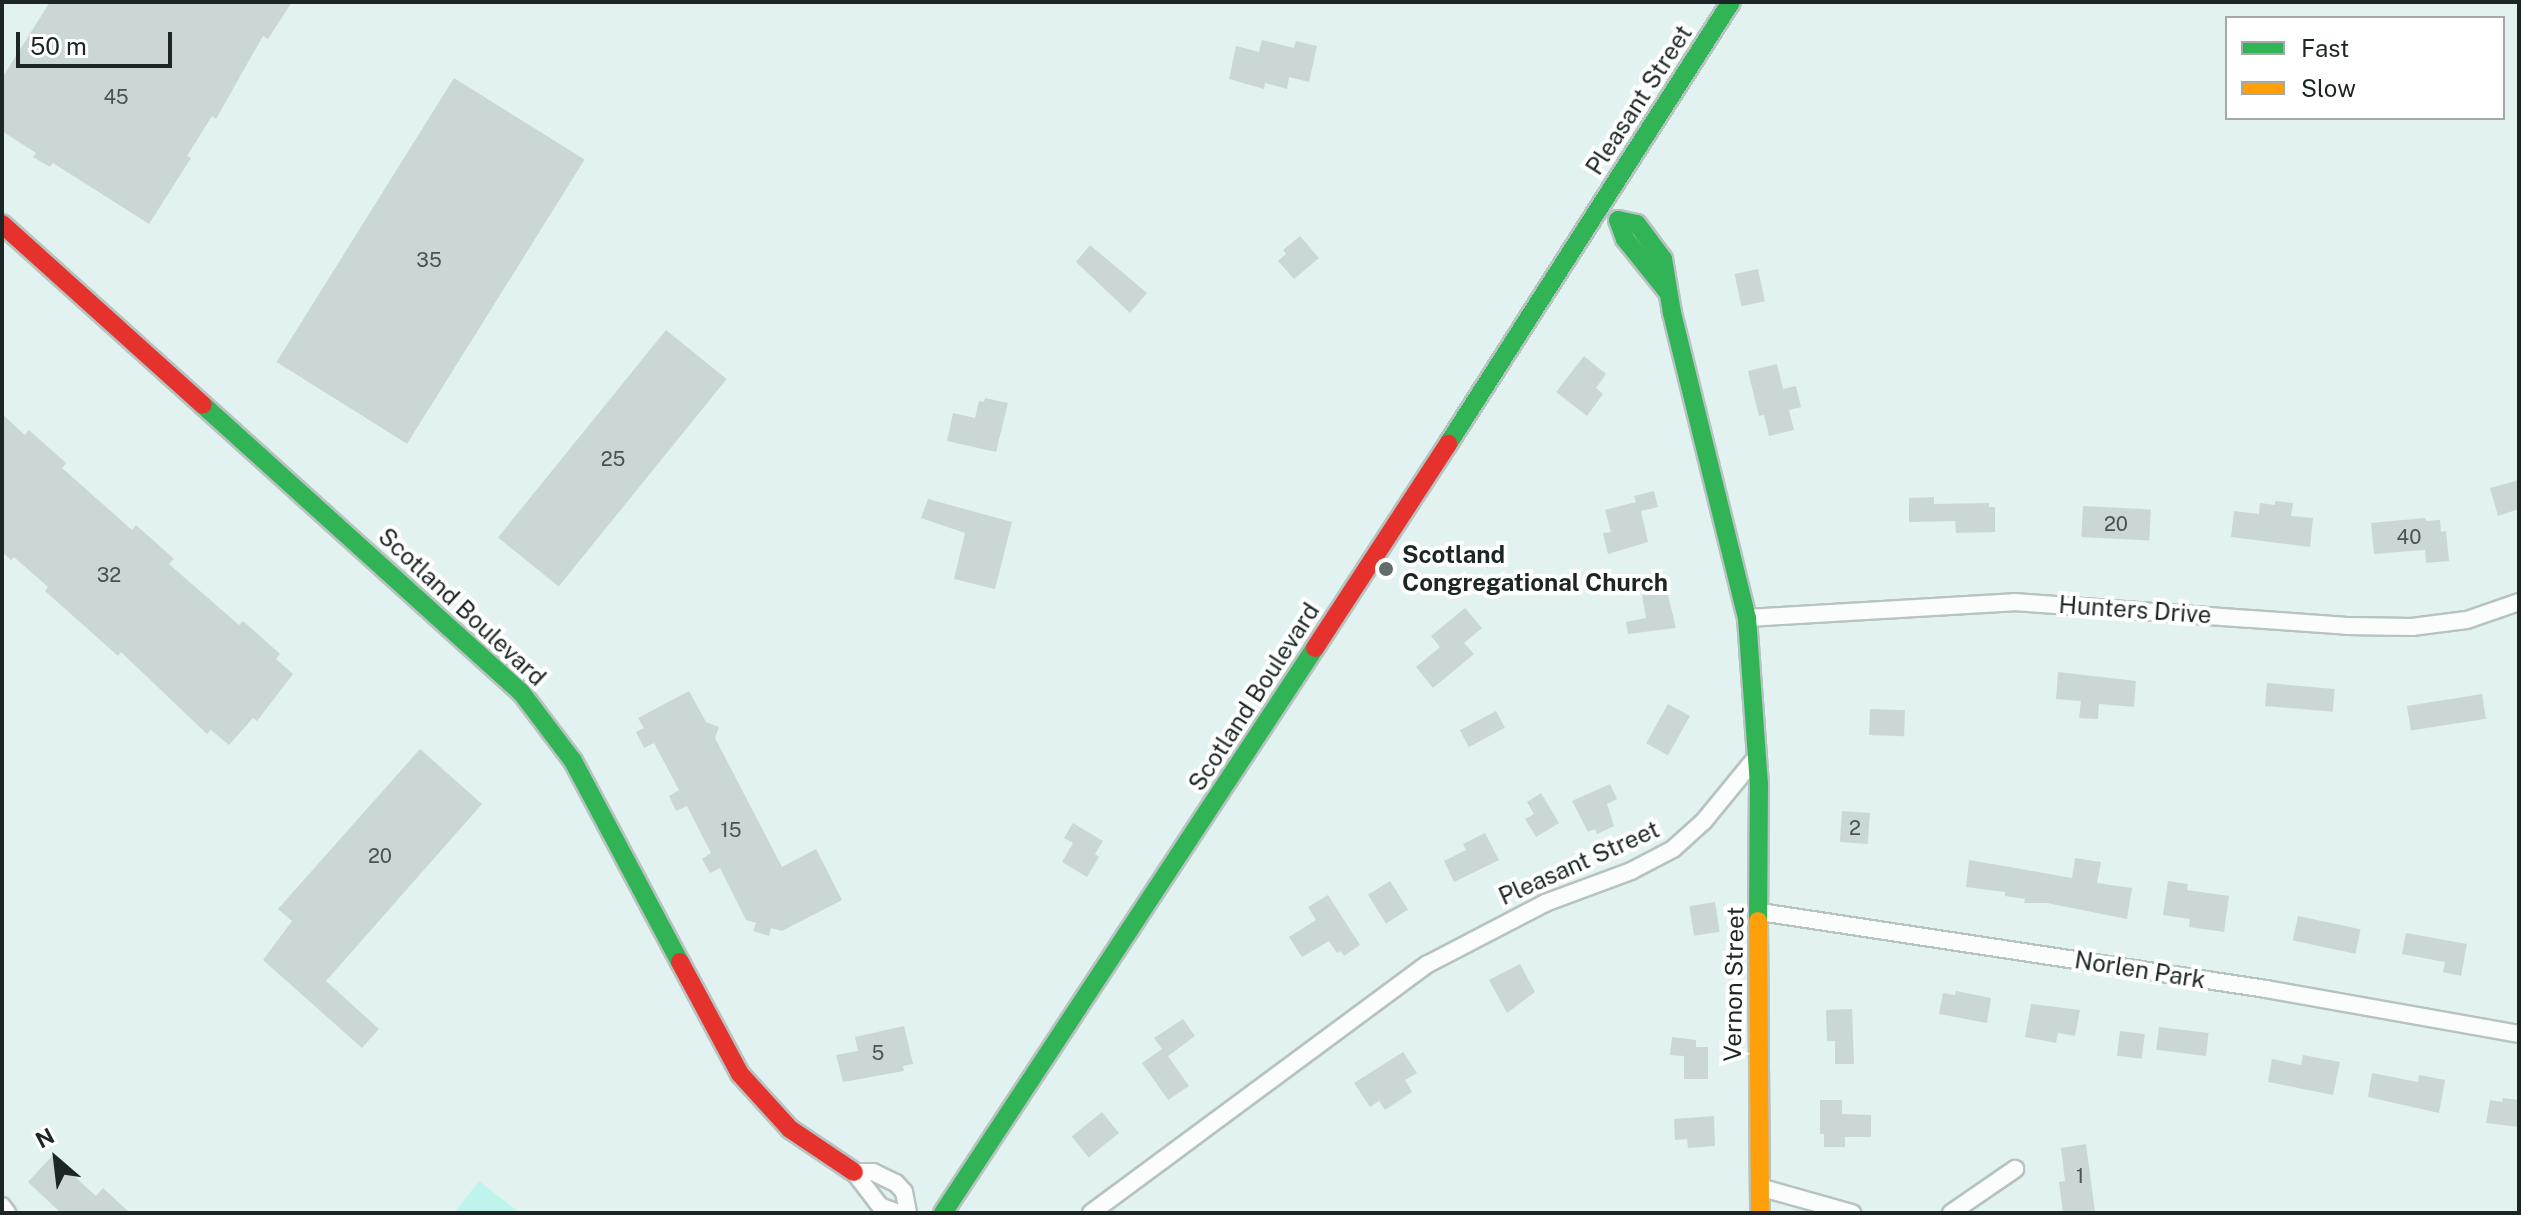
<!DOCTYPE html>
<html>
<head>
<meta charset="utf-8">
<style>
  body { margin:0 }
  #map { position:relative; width:2521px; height:1215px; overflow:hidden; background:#e2f2f0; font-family:"Public Sans",sans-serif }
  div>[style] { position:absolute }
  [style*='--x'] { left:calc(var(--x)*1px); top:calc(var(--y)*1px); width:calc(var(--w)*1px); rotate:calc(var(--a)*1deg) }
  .green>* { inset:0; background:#bff4ed }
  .building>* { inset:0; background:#cad7d5; transform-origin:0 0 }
  .roads { filter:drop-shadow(2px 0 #b7c3c1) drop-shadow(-2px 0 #b7c3c1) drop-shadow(0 2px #b7c3c1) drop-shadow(0 -2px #b7c3c1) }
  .street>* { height:16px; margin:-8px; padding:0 8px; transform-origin:8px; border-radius:8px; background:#fbfdfd }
  .fast>* { height:18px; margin:-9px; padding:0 9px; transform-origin:9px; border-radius:9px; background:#30b455 }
  .slow>* { height:18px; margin:-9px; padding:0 9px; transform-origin:9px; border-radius:9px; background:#ff9f0a }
  .jam>* { height:18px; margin:-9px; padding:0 9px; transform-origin:9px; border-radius:9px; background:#e5322d }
  .dots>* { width:22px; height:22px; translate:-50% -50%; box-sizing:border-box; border:4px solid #fff; border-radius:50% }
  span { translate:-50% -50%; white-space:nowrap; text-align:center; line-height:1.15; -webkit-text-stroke:8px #fff; paint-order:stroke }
  .number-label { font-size:20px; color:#485452 }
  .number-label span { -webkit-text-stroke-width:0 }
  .street-label { font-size:24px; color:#1c2725 }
  .poi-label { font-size:24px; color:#1c2725; font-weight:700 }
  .left { translate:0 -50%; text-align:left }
  .frame { position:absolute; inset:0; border:4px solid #1c2725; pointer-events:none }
  .legend { position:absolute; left:2225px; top:16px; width:280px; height:104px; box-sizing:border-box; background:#fff; border:2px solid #a4a9a8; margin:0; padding:10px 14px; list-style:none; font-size:24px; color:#1c2725 }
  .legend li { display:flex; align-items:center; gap:16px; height:40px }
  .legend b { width:40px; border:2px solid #a4a9a8 }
  .north { position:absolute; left:16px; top:1119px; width:80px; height:80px; -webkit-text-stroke:6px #fff; paint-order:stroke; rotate:332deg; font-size:22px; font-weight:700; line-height:32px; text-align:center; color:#1c2725 }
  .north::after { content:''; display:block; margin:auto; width:28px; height:36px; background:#1c2725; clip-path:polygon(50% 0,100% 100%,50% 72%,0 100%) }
  .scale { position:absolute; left:16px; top:32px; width:156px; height:36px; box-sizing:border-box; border:4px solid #1c2725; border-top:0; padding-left:10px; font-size:24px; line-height:28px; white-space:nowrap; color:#1c2725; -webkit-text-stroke:6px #fff; paint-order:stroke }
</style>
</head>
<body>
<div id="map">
  <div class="green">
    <div style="clip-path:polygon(479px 1181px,520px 1213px,454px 1213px)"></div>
  </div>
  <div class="building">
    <div style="clip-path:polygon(50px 2px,292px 2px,268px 39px,263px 36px,216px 119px,212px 116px,187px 156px,191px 158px,149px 224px,53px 163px,50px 167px,33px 157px,36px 153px,2px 131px,2px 78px)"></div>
    <div style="clip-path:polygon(1262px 40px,1294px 48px,1296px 41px,1317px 46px,1309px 82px,1289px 77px,1287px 89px,1265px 83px,1264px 89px,1229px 79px,1236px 46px,1259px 52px)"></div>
    <div style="left:454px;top:78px;width:154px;height:335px;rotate:32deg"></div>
    <div style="clip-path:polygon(1300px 236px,1319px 258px,1294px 279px,1278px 261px,1286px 254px,1283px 250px)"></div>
    <div style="clip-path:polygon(1090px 245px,1147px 293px,1130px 313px,1076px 262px)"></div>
    <div style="left:1758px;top:269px;width:33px;height:24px;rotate:78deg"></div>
    <div style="left:666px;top:330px;width:78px;height:267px;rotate:39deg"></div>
    <div style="clip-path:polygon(1584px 356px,1606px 374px,1596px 388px,1603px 394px,1587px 416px,1556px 392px)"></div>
    <div style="clip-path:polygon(1777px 364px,1783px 389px,1796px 386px,1801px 407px,1789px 410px,1794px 430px,1769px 436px,1764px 415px,1759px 416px,1748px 371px)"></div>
    <div style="clip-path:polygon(985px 398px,1008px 403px,996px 452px,947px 441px,953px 413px,975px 418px,979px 401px,984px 402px)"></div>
    <div style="clip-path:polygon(2px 414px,25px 435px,29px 430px,66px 463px,62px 468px,132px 530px,136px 525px,174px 559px,169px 564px,239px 625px,243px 621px,280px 654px,276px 659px,293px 674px,257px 721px,253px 718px,229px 745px,211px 730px,207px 734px,121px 652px,118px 656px,45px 591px,48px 587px,14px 557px,11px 560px,2px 552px)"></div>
    <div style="clip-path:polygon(2519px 480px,2519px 509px,2498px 516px,2490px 488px)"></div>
    <div style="clip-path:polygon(1654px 491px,1658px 507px,1641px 511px,1648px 542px,1608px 554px,1603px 533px,1611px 532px,1605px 510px,1636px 502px,1634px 496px)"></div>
    <div style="clip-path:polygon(1934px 497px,1934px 504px,1989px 503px,1989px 507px,1995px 507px,1995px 532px,1956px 533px,1955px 521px,1909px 522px,1909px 498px)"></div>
    <div style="clip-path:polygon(928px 499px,1012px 522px,995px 589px,954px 579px,965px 533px,921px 518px)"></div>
    <div style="clip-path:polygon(2275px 501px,2293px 503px,2291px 516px,2313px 518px,2310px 547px,2231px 537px,2234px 511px,2259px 514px,2260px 503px,2275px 505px)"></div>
    <div style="left:2083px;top:506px;width:68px;height:31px;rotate:3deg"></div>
    <div style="clip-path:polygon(2425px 518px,2426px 521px,2440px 520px,2441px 532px,2446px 531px,2449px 561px,2426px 563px,2425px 550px,2374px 554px,2371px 523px)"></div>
    <div style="clip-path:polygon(1667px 591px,1676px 628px,1628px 634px,1626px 622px,1646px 618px,1642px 595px)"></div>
    <div style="clip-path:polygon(1465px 608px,1482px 628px,1464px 643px,1474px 654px,1433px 688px,1416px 667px,1440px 647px,1431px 636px)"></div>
    <div style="clip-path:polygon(2058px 672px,2136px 681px,2134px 707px,2099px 704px,2098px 719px,2079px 718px,2081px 701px,2056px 699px)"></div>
    <div style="left:2267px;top:683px;width:68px;height:23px;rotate:5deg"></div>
    <div style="clip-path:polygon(689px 691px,706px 722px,719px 727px,715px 738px,782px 867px,816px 849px,842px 900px,782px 931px,771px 928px,769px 936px,753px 931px,756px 923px,746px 920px,720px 868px,710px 873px,702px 859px,711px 853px,687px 806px,676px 811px,669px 796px,679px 790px,654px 743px,644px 748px,636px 732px,644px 728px,638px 718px)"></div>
    <div style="left:2482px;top:694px;width:25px;height:76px;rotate:81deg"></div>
    <div style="left:1668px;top:704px;width:25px;height:45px;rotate:29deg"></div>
    <div style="left:1870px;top:709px;width:35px;height:26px;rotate:2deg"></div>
    <div style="left:1496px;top:711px;width:19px;height:41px;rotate:62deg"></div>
    <div style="clip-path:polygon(420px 749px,482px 804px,326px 981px,379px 1029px,362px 1048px,263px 960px,292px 921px,278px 909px)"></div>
    <div style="clip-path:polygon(1610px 784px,1617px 799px,1607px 804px,1614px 826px,1597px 834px,1595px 829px,1588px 832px,1572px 801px)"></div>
    <div style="clip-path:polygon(1541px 793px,1559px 823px,1536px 837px,1525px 819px,1534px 814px,1527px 802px)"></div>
    <div style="left:1842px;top:811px;width:28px;height:31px;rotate:4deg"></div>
    <div style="clip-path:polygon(1073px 823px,1103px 841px,1095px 854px,1099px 857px,1087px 877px,1062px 862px,1073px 843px,1064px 838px)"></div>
    <div style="clip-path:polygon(1485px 833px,1499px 860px,1454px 882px,1444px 861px,1466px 850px,1463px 844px)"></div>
    <div style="clip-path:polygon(2075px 858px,2101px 862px,2097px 883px,2132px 888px,2127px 919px,2047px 903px,2024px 903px,2025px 899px,2005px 896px,2005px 892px,1966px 887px,1969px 860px,2072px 878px)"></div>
    <div style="left:1390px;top:881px;width:34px;height:26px;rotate:58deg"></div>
    <div style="clip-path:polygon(2168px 881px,2188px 884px,2187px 890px,2229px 896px,2224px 932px,2189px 927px,2190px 919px,2163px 915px)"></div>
    <div style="clip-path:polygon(1328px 895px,1360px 945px,1344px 956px,1341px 951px,1337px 953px,1329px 941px,1302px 957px,1289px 937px,1316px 920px,1308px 907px)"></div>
    <div style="left:1715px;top:902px;width:30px;height:26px;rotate:81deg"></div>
    <div style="left:2298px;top:916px;width:64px;height:25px;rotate:12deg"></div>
    <div style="clip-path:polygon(2406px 933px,2467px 944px,2461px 976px,2443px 972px,2445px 962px,2402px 954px)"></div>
    <div style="clip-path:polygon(1520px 964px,1535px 992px,1507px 1013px,1489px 980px)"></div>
    <div style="clip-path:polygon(1956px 991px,1991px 998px,1987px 1023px,1939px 1014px,1943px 993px,1955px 995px)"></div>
    <div style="clip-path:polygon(2031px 1004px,2080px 1010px,2075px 1036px,2058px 1033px,2056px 1043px,2025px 1037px)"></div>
    <div style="clip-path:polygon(1852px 1009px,1854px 1064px,1835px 1064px,1835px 1041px,1827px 1041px,1826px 1010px)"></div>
    <div style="clip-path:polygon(1183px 1019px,1195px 1036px,1168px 1056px,1189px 1086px,1168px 1100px,1142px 1063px,1162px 1049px,1154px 1038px)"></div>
    <div style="clip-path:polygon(904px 1026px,913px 1064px,903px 1066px,904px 1071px,843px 1082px,836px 1055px,858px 1051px,855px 1037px)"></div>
    <div style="left:2159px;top:1027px;width:50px;height:23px;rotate:7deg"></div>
    <div style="left:2120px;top:1031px;width:25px;height:25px;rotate:7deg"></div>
    <div style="clip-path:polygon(1672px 1037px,1696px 1040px,1696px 1047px,1708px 1047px,1708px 1079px,1684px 1079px,1684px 1056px,1670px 1055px)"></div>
    <div style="clip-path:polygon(1403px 1052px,1417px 1073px,1405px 1080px,1412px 1092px,1385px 1110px,1379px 1101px,1370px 1107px,1354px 1083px)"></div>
    <div style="clip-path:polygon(2303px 1055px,2340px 1062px,2333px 1095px,2268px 1082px,2272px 1059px,2301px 1065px)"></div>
    <div style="clip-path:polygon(2372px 1073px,2418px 1082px,2419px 1075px,2445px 1080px,2439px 1113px,2368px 1097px)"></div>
    <div style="clip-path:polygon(2503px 1098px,2519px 1100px,2519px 1127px,2486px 1123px,2490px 1100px,2502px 1102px)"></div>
    <div style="clip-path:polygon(1820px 1100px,1842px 1100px,1842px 1114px,1871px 1115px,1871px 1137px,1845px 1137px,1845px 1147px,1824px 1147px,1824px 1134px,1820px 1134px)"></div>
    <div style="left:1102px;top:1112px;width:27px;height:39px;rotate:51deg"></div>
    <div style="clip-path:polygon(1714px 1116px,1715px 1146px,1688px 1148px,1687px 1139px,1675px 1140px,1674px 1119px)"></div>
    <div style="clip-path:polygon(2086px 1144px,2095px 1212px,2063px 1213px,2059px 1182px,2065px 1181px,2061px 1148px)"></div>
    <div style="clip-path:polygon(52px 1156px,96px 1196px,103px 1188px,130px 1213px,61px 1213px,28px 1182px)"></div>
  </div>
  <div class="roads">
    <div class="street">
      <div style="--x:1747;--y:618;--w:267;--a:-3.4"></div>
      <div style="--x:2014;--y:602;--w:334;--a:4.1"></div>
      <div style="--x:2347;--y:626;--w:65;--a:0.9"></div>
      <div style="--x:2412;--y:627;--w:55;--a:-7.3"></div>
      <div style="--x:2467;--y:620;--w:55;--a:-19.1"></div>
      <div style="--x:1760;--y:912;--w:512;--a:8.65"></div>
      <div style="--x:2266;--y:989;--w:257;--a:10.1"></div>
      <div style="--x:1759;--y:1187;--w:97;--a:15.6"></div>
      <div style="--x:2;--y:1206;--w:9;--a:54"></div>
      <div style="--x:898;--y:1213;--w:19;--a:-159"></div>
      <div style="--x:880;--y:1206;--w:43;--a:-127.4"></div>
      <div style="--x:854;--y:1172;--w:19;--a:0"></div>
      <div style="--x:873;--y:1172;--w:25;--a:26"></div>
      <div style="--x:896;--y:1183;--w:12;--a:48"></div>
      <div style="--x:904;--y:1192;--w:21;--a:79"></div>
      <div style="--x:1091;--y:1213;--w:419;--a:-36.5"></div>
      <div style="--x:1428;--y:964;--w:132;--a:-27.5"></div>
      <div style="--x:1545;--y:903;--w:92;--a:-20.4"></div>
      <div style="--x:1631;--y:871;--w:47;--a:-27.6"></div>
      <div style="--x:1673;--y:849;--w:42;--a:-42.1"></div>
      <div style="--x:1704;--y:821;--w:85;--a:-50.7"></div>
      <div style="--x:1951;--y:1213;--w:78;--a:-34.5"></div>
    </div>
    <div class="fast">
      <div style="--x:1667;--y:291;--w:67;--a:-128.9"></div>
      <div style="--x:1625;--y:239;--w:20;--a:-110"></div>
      <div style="--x:1618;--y:220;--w:19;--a:12"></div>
      <div style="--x:1637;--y:224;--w:44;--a:53.4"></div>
      <div style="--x:1663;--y:259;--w:55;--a:80.5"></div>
      <div style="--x:1672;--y:313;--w:314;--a:76.2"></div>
      <div style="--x:1747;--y:618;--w:166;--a:85.9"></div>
      <div style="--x:1759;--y:784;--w:137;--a:90.4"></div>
      <div style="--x:203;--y:405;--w:428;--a:42.1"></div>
      <div style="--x:521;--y:692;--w:86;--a:53"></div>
      <div style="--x:573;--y:761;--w:228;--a:62"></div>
      <div style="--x:1448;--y:444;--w:525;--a:-57.37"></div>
      <div style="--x:943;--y:1213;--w:676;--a:-56.64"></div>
    </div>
    <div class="slow">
      <div style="--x:1758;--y:921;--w:292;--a:89.6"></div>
    </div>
    <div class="jam">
      <div style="--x:2;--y:224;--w:270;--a:42"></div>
      <div style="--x:1315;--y:648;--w:244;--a:-56.9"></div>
      <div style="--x:680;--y:962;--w:127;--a:61.8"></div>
      <div style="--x:740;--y:1074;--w:74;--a:47.7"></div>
      <div style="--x:790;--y:1129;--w:77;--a:33.9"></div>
    </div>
  </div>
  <div class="dots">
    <div style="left:1386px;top:569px;background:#616e6c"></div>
  </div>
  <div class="number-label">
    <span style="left:116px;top:97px">45</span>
    <span style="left:429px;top:260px">35</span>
    <span style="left:613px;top:459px">25</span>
    <span style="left:2116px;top:524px">20</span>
    <span style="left:2409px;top:537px">40</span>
    <span style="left:109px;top:575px">32</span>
    <span style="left:1855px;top:828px">2</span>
    <span style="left:731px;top:830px">15</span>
    <span style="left:380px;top:856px">20</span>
    <span style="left:878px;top:1053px">5</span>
    <span style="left:2080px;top:1176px">1</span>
  </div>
  <div class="street-label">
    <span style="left:1639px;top:100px;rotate:-57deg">Pleasant Street</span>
    <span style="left:462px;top:607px;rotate:43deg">Scotland Boulevard</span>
    <span style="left:2135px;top:610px;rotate:4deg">Hunters Drive</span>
    <span style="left:1254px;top:697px;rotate:-57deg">Scotland Boulevard</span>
    <span style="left:1579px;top:863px;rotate:-24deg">Pleasant Street</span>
    <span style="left:2140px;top:970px;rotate:9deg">Norlen Park</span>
    <span style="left:1734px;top:984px;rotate:-89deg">Vernon Street</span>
  </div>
  <div class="poi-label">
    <span class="left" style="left:1402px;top:569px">Scotland<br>Congregational Church</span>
  </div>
  <div class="frame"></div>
  <ul class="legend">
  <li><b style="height:10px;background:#30b455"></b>Fast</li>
  <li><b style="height:10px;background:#ff9f0a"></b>Slow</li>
  </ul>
  <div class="north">N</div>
  <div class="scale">50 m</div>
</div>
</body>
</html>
